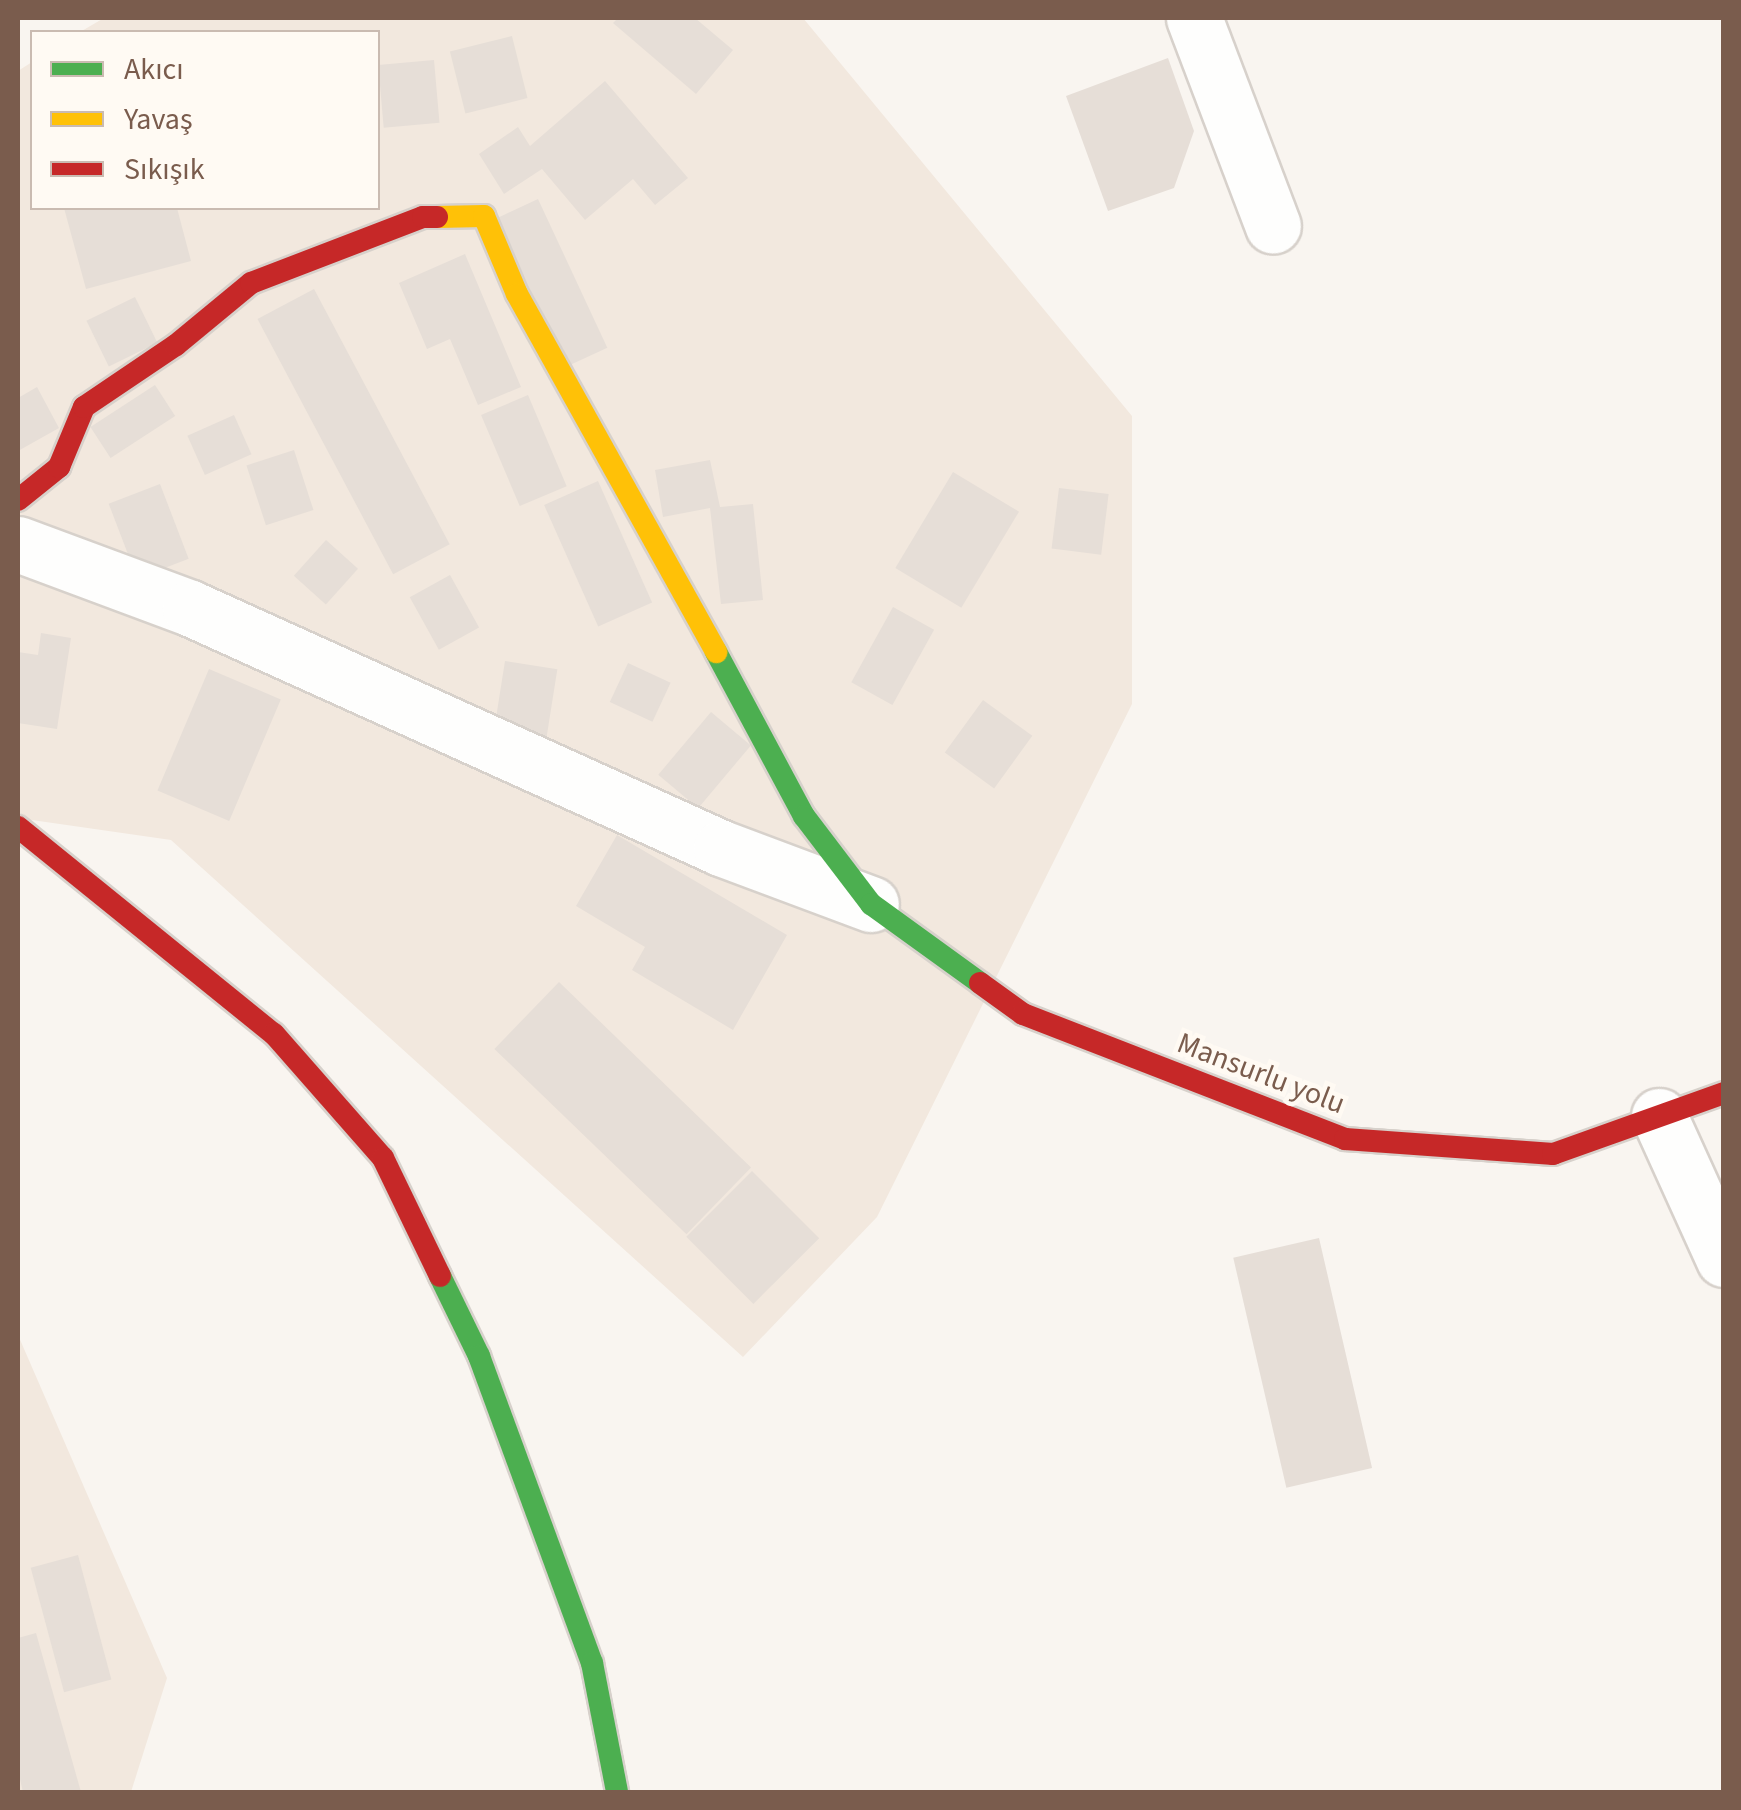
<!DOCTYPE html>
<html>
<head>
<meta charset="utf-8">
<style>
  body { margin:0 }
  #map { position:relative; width:1741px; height:1810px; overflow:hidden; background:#f9f5f0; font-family:"Source Sans 3",sans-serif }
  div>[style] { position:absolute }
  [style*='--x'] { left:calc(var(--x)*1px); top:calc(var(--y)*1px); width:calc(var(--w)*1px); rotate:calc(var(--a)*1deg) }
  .residential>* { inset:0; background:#f2e8de }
  .building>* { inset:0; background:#e6ded7; transform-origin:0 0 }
  .roads { filter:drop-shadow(2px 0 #d7d1cb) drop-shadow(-2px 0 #d7d1cb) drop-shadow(0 2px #d7d1cb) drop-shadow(0 -2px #d7d1cb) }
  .street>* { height:55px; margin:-27.5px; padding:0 27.5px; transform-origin:27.5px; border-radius:27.5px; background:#fefefd }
  .fast>* { height:22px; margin:-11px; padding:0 11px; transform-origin:11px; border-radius:11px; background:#4caf50 }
  .slow>* { height:22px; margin:-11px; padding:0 11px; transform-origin:11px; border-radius:11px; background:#ffc107 }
  .jam>* { height:22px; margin:-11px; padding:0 11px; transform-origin:11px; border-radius:11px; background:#c62828 }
  span { translate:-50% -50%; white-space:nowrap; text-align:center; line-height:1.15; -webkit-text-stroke:9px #fffaf3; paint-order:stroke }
  .street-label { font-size:30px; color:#7a5c4d }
  .frame { position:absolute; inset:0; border:20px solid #7a5c4d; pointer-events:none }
  .legend { position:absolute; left:30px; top:30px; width:350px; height:180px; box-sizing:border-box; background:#fffaf3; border:2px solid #cabbb1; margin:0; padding:12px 18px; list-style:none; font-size:30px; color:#7a5c4d }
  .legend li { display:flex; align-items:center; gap:20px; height:50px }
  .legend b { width:50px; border:2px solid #cabbb1 }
</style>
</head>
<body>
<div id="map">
  <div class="residential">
    <div style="clip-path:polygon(104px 18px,803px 18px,1132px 416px,1132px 704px,877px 1217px,743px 1357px,171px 840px,18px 818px,18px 71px,32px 62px,32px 208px,378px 208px,378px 32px,80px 32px)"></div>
    <div style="clip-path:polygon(18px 1335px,167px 1678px,131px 1792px,18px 1792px)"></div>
  </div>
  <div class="building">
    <div style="clip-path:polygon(618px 18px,695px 18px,733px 50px,696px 94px,613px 23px)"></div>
    <div style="left:512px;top:36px;width:64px;height:64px;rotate:76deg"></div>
    <div style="clip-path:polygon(1168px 58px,1194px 131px,1174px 188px,1108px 211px,1066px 96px)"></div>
    <div style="left:434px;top:60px;width:63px;height:56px;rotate:85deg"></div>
    <div style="clip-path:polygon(605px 81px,688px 178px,655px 205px,633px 179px,585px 220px,542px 169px,504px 194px,479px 154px,518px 127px,530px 146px)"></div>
    <div style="left:538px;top:199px;width:164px;height:46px;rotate:65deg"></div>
    <div style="clip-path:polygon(64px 208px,177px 208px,191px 261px,86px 289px)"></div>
    <div style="clip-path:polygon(465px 254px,521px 387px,478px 405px,450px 339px,427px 349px,399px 283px)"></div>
    <div style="left:314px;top:289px;width:289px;height:64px;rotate:62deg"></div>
    <div style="left:135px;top:297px;width:51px;height:54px;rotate:64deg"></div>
    <div style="left:155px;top:385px;width:37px;height:77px;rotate:57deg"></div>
    <div style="clip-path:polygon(37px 387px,59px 428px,18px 451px,18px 398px)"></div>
    <div style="left:528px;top:395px;width:99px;height:51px;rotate:67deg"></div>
    <div style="left:234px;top:415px;width:43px;height:51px;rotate:66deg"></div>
    <div style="left:294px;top:450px;width:63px;height:50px;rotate:72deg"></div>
    <div style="clip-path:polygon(710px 460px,720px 507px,753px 504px,763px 600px,721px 604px,710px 508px,663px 517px,655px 470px)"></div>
    <div style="left:953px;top:472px;width:77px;height:112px;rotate:31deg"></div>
    <div style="left:598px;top:481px;width:133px;height:59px;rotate:66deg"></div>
    <div style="left:160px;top:484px;width:80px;height:55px;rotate:69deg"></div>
    <div style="left:1059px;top:488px;width:50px;height:61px;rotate:7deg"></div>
    <div style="left:326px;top:540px;width:43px;height:48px;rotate:42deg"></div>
    <div style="left:450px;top:575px;width:60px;height:46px;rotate:61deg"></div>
    <div style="left:893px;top:607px;width:47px;height:86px;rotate:29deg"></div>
    <div style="clip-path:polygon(41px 633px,71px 638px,57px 729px,18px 723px,18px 652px,38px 655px)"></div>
    <div style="left:505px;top:661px;width:53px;height:77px;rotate:9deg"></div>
    <div style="left:628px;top:663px;width:47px;height:43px;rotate:25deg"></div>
    <div style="left:209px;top:669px;width:78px;height:132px;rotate:23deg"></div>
    <div style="left:983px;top:700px;width:61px;height:65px;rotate:36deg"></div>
    <div style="left:711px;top:712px;width:52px;height:82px;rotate:40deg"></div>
    <div style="clip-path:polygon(617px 835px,787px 935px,733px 1030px,632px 970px,645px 947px,576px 906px)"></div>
    <div style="left:559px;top:982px;width:267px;height:93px;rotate:44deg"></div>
    <div style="left:752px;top:1171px;width:95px;height:93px;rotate:45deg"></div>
    <div style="left:1319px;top:1238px;width:236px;height:88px;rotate:77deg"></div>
    <div style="left:78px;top:1555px;width:129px;height:49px;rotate:75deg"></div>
    <div style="clip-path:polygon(36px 1633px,81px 1792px,23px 1792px,18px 1771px,18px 1638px)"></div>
  </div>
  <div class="roads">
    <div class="street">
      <div style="--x:1194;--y:18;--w:222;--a:69.2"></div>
      <div style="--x:18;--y:544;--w:184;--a:20.4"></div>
      <div style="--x:190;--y:608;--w:583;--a:24.32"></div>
      <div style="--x:721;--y:848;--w:160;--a:20.5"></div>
      <div style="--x:1659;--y:1116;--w:157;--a:65.6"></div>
    </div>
    <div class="fast">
      <div style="--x:716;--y:652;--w:186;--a:61.8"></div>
      <div style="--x:804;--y:816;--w:111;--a:52.7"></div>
      <div style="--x:871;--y:904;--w:135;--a:35.9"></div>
      <div style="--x:440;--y:1276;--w:89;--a:64"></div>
      <div style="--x:479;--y:1356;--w:327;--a:69.8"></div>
      <div style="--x:592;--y:1663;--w:131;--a:79"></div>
    </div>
    <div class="slow">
      <div style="--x:437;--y:217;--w:47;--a:-1.2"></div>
      <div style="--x:484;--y:216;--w:85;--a:67.1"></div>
      <div style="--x:517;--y:294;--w:410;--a:60.9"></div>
    </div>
    <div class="jam">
      <div style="--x:18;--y:500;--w:53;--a:-38.8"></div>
      <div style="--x:59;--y:467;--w:65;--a:-67.4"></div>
      <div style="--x:84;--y:407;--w:111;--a:-34"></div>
      <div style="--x:176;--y:345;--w:97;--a:-39.6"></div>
      <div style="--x:251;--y:283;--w:184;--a:-21"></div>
      <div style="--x:423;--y:217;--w:14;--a:0"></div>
      <div style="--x:18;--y:827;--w:329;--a:39"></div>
      <div style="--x:274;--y:1034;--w:165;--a:48.7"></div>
      <div style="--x:383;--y:1158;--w:131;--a:64.2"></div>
      <div style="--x:980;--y:983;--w:53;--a:35.8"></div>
      <div style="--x:1023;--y:1014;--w:345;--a:21.2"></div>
      <div style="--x:1345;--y:1139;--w:209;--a:4.1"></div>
      <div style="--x:1553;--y:1154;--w:182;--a:-19.6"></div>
    </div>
  </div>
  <div class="street-label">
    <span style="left:1261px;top:1074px;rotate:21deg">Mansurlu yolu</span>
  </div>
  <div class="frame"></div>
  <ul class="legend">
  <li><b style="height:12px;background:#4caf50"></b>Akıcı</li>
  <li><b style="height:12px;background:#ffc107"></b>Yavaş</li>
  <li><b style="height:12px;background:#c62828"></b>Sıkışık</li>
  </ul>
</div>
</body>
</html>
